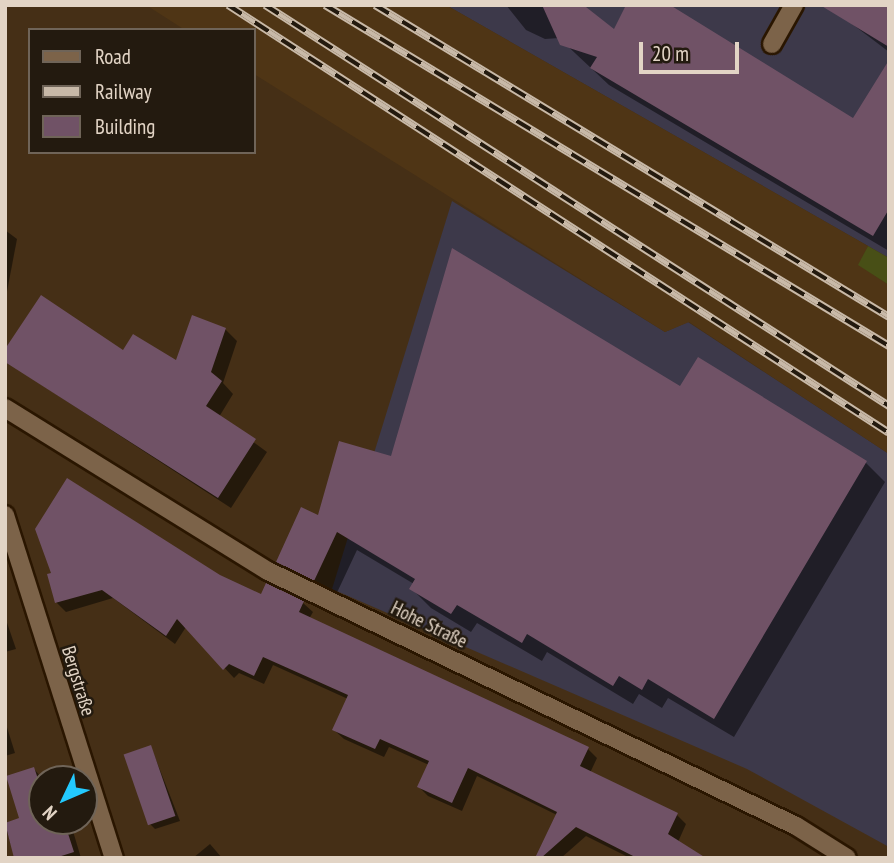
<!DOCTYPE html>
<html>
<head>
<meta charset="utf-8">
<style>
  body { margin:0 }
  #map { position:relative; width:894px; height:863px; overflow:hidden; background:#452f16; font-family:"PT Sans Narrow",sans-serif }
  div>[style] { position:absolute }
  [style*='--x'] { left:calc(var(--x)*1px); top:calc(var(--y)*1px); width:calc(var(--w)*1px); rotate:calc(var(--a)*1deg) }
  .commercial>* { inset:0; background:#3d394a }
  .built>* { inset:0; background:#4f3515 }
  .green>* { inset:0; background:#484f16 }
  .shadow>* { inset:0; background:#0007 }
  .building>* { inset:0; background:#705266; transform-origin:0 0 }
  .roads { filter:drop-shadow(2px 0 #2a1600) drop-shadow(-2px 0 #2a1600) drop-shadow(0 2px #2a1600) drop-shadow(0 -2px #2a1600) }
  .lane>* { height:18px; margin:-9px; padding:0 9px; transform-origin:9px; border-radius:9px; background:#7c6349 }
  .street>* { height:18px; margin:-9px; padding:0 9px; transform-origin:9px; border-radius:9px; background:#7c6349 }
  .rail>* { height:8px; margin-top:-4px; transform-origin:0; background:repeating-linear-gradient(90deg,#231a0f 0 16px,#c8b9a8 0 32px); box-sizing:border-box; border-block:2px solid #c8b9a8 }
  span { translate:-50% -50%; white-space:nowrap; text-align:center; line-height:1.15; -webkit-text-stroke:5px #231a0f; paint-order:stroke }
  .street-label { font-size:19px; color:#e2d4c5 }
  .frame { position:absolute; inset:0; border:7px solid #e2d4c5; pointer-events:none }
  .legend { position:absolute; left:28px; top:28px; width:228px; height:126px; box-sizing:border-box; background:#231a0f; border:2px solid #6f6458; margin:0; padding:9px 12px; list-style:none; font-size:21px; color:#e2d4c5 }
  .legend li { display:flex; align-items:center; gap:14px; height:35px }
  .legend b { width:35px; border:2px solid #6f6458 }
  .north { position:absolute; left:28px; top:765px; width:70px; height:70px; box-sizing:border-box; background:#231a0f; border:2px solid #6f6458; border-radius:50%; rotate:226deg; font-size:19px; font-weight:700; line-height:28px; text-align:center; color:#e2d4c5 }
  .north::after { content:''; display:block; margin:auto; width:24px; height:32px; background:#23c9fe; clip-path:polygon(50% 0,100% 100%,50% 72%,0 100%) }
  .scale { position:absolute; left:639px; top:42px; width:100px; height:32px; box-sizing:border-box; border:4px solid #e2d4c5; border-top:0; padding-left:9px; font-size:21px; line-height:24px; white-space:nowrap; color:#e2d4c5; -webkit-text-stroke:5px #231a0f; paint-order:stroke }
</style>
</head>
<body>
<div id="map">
  <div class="commercial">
    <div style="clip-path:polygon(446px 5px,889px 5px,889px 258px,868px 246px)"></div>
    <div style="clip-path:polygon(452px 201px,665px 332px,688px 322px,889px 454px,889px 847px,747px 769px,332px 589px)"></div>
  </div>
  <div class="built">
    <div style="clip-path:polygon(146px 5px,446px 5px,868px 246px,859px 265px,889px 285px,889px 454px,689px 322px,665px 332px,254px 74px,254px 30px,185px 30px)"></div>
  </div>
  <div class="green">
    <div style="clip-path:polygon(868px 246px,889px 258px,889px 285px,858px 265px)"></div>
  </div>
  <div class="shadow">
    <div style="clip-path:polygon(506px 5px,577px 5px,614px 31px,854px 120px,889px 63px,889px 251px,609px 85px,559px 38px,545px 39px,526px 30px)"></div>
    <div style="clip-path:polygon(889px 5px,889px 52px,843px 17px)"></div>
    <div style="clip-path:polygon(5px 230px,17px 239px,5px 302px)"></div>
    <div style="clip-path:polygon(225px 329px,237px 341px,223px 383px,233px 394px,219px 417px,267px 452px,231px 508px,5px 361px,123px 353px,177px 363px)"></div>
    <div style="clip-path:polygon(681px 388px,865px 462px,885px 482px,734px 737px,668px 698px,662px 708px,639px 694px,633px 704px,547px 652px,542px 661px,477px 623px,471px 632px,431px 608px,412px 589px,414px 584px,357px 550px,334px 599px,297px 581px,278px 562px,319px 517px,392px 459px)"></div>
    <div style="clip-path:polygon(49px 576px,219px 577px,262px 596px,303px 603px,313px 612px,309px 619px,588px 749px,597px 758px,590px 773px,677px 815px,686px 824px,678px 842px,687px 858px,630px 858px,586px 836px,561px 858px,537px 858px,557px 815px,477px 776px,462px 811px,428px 796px,419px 787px,429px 765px,389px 747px,384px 757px,344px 739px,334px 730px,348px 699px,273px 665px,264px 684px,239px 673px,234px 678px,186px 627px,175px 644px,113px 598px,66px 612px,56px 602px)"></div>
    <div style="clip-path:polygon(5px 617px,16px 649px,5px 652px)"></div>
    <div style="clip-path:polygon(5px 721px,15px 753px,5px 756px)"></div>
    <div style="clip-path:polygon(151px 747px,180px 821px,155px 829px,150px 824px)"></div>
    <div style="clip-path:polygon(34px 769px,43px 779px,42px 821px,70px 821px,81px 858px,15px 857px,5px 825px,21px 820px)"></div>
    <div style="clip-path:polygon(210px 844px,222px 858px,193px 858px)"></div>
  </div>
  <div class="building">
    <div style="clip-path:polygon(542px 5px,586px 7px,614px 29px,626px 5px,670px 5px,853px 118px,889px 60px,889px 209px,873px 236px,590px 68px,597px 57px,560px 45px)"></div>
    <div style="clip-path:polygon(820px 5px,889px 5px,889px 47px)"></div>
    <div style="clip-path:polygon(452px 248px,680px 386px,698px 357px,867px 461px,714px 719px,648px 679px,642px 690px,619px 676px,613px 686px,527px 634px,522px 643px,457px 605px,451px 614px,409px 589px,415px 579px,337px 532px,314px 581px,276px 562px,301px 507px,318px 515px,339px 441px,391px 456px)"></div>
    <div style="clip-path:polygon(41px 295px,123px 350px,133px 334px,176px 360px,192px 315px,226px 328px,211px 372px,222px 381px,206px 406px,256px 439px,218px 498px,5px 362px,5px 349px)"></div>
    <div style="clip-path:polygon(67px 478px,220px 575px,261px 594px,266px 583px,304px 601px,299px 612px,589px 747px,580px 766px,678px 813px,668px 834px,706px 858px,637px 858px,576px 827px,541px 858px,535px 858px,557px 812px,468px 768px,452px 803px,417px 787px,429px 761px,380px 739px,375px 749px,332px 730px,348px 695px,263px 657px,254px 676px,229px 664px,223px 670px,177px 619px,166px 636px,102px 590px,55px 603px,47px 574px,51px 573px,35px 529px)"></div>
    <div style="left:151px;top:745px;width:75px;height:29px;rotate:71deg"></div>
    <div style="clip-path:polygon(34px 767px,42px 791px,42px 821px,64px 821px,74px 852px,55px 858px,14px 858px,5px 823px,19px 818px,6px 776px)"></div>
  </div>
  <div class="roads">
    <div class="lane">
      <div style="--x:772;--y:44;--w:45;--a:-60.6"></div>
    </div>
    <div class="street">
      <div style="--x:5;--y:408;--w:309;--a:31.8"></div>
      <div style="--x:268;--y:571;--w:586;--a:25.78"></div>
      <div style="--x:796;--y:826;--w:60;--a:32.1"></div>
      <div style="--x:5;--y:515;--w:360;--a:72.4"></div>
    </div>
  </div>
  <div class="rail">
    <div style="--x:228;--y:5;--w:787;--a:32.92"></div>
    <div style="--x:265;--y:5;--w:742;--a:32.73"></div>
    <div style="--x:325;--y:5;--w:659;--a:31.16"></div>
    <div style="--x:375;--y:5;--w:601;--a:31.26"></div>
  </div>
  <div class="street-label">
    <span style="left:429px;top:625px;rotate:26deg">Hohe Straße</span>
    <span style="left:78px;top:681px;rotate:73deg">Bergstraße</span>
  </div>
  <div class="frame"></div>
  <ul class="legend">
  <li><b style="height:9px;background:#7c6349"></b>Road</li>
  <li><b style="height:9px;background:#c8b9a8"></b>Railway</li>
  <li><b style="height:19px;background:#705266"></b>Building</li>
  </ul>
  <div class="north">N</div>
  <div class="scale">20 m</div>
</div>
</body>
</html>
